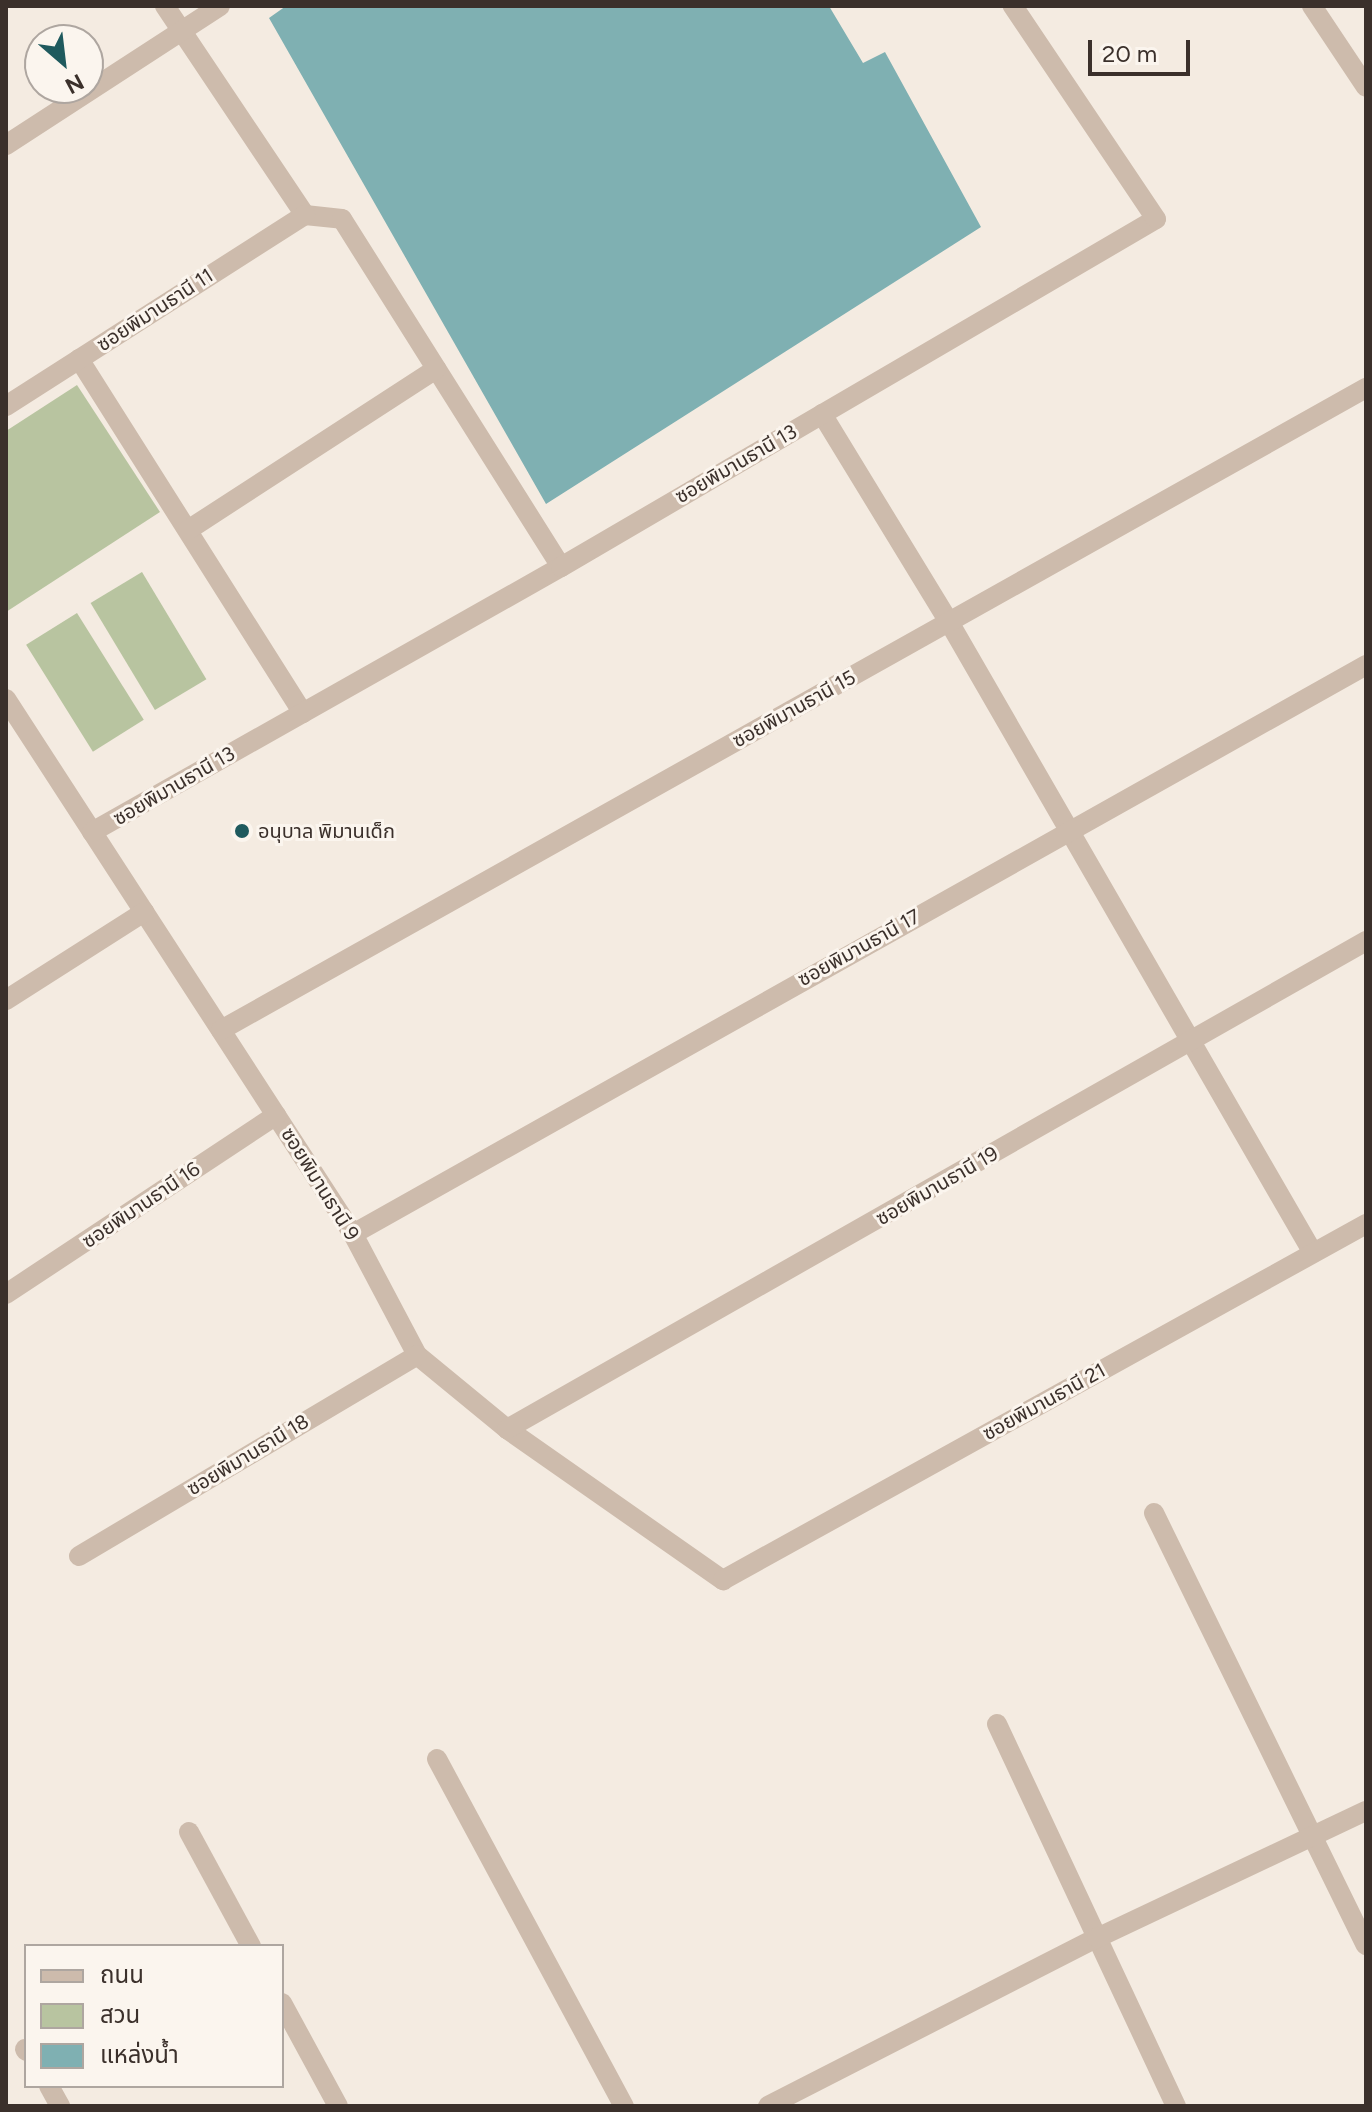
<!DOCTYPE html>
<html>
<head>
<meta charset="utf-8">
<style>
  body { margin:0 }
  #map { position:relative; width:1372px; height:2112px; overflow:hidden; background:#f4ebe1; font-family:Figtree,"Noto Sans Thai",sans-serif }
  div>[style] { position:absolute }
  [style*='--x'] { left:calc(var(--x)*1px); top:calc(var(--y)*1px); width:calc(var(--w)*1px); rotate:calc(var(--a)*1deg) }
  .green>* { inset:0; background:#b8c4a0; transform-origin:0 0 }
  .water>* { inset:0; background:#7fb0b2 }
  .street>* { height:20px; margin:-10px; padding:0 10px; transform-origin:10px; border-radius:10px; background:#cdbbac }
  .dots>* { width:22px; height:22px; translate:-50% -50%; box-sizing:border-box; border:4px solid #fbf5ee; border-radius:50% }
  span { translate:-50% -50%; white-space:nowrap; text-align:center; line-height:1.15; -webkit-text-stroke:6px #fbf5ee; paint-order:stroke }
  .street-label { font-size:20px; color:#3b302b }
  .poi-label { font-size:20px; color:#3b302b }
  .left { translate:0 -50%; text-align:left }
  .frame { position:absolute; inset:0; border:8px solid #3b302b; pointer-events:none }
  .legend { position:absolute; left:24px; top:1944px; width:260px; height:144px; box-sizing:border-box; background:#fbf5ee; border:2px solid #aea6a0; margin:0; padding:10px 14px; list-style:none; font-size:24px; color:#3b302b }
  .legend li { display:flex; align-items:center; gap:16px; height:40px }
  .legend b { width:40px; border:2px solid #aea6a0 }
  .north { position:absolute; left:24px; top:24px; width:80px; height:80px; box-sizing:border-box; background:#fbf5ee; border:2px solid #aea6a0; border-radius:50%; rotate:152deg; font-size:22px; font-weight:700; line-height:32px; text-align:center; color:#3b302b }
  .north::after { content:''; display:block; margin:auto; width:28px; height:36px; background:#1f5a5e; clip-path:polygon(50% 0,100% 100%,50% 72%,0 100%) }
  .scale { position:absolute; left:1088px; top:40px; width:102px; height:36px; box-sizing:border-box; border:4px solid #3b302b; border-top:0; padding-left:10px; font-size:24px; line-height:28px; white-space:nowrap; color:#3b302b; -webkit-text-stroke:6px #fbf5ee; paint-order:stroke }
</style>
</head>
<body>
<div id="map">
  <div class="green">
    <div style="clip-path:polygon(77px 385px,160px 512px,6px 612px,6px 431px)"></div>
    <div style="left:142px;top:572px;width:125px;height:60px;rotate:59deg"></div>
    <div style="left:77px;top:613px;width:126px;height:60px;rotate:58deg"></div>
  </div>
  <div class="water">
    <div style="clip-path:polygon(286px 6px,829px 6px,863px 63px,885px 52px,981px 227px,546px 504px,269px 18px)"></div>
  </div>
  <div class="street">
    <div style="--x:165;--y:6;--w:252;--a:56.2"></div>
    <div style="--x:305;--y:215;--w:37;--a:6"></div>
    <div style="--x:342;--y:219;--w:411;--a:57.8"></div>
    <div style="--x:1312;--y:6;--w:97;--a:56.3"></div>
    <div style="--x:6;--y:145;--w:255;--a:-33"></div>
    <div style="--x:79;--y:359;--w:419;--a:57.7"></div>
    <div style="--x:6;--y:406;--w:355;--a:-32.6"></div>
    <div style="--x:822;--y:414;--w:244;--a:58.6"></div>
    <div style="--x:949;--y:622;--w:728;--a:60.02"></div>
    <div style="--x:188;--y:530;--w:296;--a:-33"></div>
    <div style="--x:6;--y:699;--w:638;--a:57.03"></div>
    <div style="--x:353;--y:1234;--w:137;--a:62.1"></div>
    <div style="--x:417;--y:1355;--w:117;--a:39.4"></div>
    <div style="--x:507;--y:1429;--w:264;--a:35"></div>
    <div style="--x:723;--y:1580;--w:735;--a:-28.97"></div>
    <div style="--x:92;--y:832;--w:539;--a:-29.47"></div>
    <div style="--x:561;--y:567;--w:689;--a:-30.32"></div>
    <div style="--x:1156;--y:219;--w:257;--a:-123.9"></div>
    <div style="--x:6;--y:1000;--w:164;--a:-32.5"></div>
    <div style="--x:221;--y:1030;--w:1313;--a:-29.28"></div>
    <div style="--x:353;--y:1234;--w:1162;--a:-29.32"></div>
    <div style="--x:6;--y:1294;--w:324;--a:-33.5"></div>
    <div style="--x:507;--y:1429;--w:988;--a:-29.6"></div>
    <div style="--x:1154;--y:1513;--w:481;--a:63.9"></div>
    <div style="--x:79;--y:1556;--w:393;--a:-30.7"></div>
    <div style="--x:997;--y:1724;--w:422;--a:64.9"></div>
    <div style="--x:437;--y:1759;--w:394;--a:61.7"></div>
    <div style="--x:189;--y:1832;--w:130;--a:61.5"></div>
    <div style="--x:282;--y:2003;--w:117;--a:61.5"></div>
    <div style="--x:25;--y:2049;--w:2;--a:63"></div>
    <div style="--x:49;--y:2086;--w:23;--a:61"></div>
    <div style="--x:768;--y:2106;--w:369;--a:-27.1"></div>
    <div style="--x:1097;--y:1938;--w:297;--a:-25.3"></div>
  </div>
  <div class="dots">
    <div style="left:242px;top:831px;background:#1f5a5e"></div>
  </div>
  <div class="street-label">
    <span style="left:155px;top:310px;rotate:-33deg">ซอยพิมานธานี 11</span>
    <span style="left:736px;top:464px;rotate:-30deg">ซอยพิมานธานี 13</span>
    <span style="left:794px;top:709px;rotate:-29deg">ซอยพิมานธานี 15</span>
    <span style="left:174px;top:786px;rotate:-30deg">ซอยพิมานธานี 13</span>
    <span style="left:859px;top:948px;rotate:-29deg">ซอยพิมานธานี 17</span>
    <span style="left:320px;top:1184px;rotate:58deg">ซอยพิมานธานี 9</span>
    <span style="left:937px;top:1186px;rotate:-30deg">ซอยพิมานธานี 19</span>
    <span style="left:141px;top:1205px;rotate:-34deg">ซอยพิมานธานี 16</span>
    <span style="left:1044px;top:1402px;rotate:-29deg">ซอยพิมานธานี 21</span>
    <span style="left:248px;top:1455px;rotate:-31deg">ซอยพิมานธานี 18</span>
  </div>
  <div class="poi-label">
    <span class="left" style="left:258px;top:831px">อนุบาล พิมานเด็ก</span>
  </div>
  <div class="frame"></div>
  <ul class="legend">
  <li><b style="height:10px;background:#cdbbac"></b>ถนน</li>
  <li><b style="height:22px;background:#b8c4a0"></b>สวน</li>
  <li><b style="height:22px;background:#7fb0b2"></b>แหล่งน้ำ</li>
  </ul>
  <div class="north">N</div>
  <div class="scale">20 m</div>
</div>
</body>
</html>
